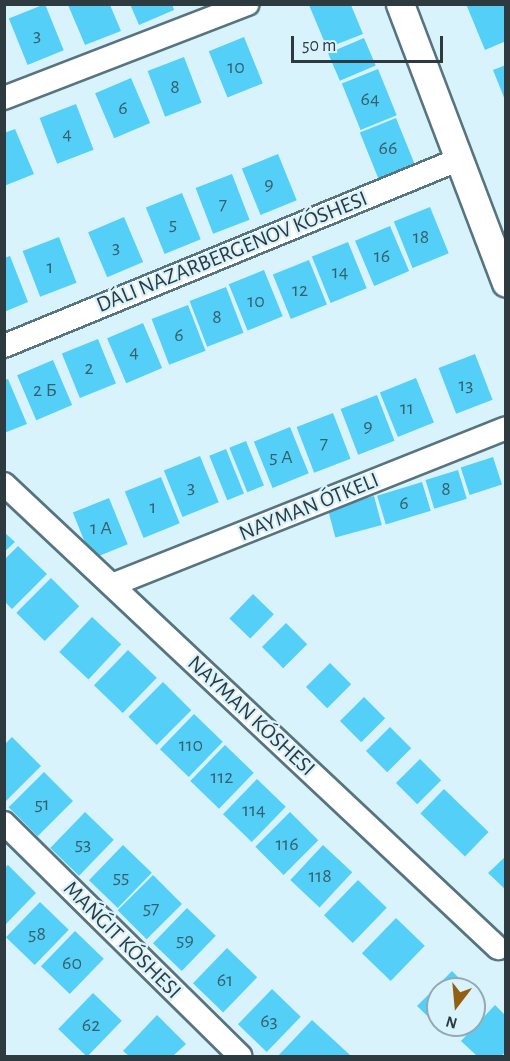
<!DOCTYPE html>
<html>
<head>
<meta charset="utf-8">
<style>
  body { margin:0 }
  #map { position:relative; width:510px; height:1061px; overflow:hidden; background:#d9f3fd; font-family:"Alegreya Sans",sans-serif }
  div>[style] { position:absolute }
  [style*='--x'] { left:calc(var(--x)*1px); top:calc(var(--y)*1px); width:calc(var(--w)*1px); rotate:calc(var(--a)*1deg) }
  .building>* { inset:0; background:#54d0f8; transform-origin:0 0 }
  .roads { filter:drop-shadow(2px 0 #57747f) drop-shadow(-2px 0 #57747f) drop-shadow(0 2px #57747f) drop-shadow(0 -2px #57747f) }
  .minor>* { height:22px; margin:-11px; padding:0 11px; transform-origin:11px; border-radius:11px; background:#fff }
  .tertiary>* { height:27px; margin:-13.5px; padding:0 13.5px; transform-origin:13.5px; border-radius:13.5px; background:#fff }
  span { translate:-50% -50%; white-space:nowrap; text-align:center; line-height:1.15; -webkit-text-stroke:4.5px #d9f3fd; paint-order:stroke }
  .number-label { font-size:20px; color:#37606d }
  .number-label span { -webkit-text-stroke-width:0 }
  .street-label { font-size:22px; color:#2d3a3f }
  .frame { position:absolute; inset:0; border:6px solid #2d3a3f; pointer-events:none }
  .north { position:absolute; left:426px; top:977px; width:60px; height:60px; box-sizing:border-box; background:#d9f3fd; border:2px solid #94a9b1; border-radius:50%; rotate:196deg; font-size:16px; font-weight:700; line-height:24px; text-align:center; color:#2d3a3f }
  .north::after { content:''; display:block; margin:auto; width:21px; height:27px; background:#926110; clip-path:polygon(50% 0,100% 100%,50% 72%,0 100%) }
  .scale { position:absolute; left:291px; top:36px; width:152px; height:27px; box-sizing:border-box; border:3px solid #2d3a3f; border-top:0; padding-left:8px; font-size:18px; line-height:21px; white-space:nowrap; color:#2d3a3f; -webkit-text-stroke:4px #d9f3fd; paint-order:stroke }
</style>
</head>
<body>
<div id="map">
  <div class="building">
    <div style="left:45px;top:4px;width:50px;height:39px;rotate:68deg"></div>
    <div style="clip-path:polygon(130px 4px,172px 4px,174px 10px,139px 25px)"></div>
    <div style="clip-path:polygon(466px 4px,506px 4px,506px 41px,485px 50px)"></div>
    <div style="clip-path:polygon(68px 5px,110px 5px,121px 31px,85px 45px)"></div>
    <div style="clip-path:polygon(309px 5px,351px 5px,363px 34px,327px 48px)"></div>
    <div style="left:244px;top:37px;width:50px;height:38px;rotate:68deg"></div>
    <div style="left:364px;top:38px;width:30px;height:39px;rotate:67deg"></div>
    <div style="left:184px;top:57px;width:49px;height:39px;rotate:69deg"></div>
    <div style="clip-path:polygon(506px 65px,506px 100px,505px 100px,493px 70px)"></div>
    <div style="left:378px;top:69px;width:50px;height:39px;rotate:68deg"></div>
    <div style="left:131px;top:78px;width:49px;height:39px;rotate:67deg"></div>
    <div style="left:76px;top:104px;width:49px;height:39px;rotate:69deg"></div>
    <div style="left:396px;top:118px;width:50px;height:39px;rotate:68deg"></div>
    <div style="clip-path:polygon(15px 129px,34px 174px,4px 186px,4px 133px)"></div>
    <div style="left:278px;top:154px;width:50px;height:39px;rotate:68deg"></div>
    <div style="left:232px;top:174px;width:49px;height:39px;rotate:69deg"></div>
    <div style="left:182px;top:193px;width:50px;height:39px;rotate:68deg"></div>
    <div style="left:430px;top:207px;width:50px;height:39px;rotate:68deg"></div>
    <div style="left:124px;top:217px;width:49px;height:39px;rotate:67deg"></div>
    <div style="left:390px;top:226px;width:49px;height:38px;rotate:67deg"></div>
    <div style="left:59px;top:237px;width:49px;height:39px;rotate:69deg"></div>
    <div style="left:348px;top:242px;width:50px;height:39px;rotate:68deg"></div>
    <div style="clip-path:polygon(10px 256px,28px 302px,4px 312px,4px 258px)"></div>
    <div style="left:309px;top:260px;width:48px;height:39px;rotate:68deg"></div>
    <div style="left:264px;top:270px;width:50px;height:38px;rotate:68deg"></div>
    <div style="left:226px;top:287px;width:49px;height:39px;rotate:69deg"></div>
    <div style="left:188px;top:305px;width:49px;height:39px;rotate:69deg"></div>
    <div style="left:143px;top:323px;width:49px;height:39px;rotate:67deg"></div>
    <div style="left:98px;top:339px;width:48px;height:39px;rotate:68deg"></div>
    <div style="left:475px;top:354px;width:49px;height:39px;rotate:69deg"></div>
    <div style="left:53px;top:360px;width:49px;height:39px;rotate:67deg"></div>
    <div style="left:416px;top:378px;width:48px;height:39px;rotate:68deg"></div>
    <div style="clip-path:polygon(8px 379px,27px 424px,4px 433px,4px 380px)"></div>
    <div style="left:377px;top:395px;width:49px;height:39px;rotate:69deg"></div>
    <div style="left:333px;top:413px;width:49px;height:39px;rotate:69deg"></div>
    <div style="left:290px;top:427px;width:50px;height:39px;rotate:68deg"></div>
    <div style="left:246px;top:441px;width:48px;height:18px;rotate:68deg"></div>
    <div style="left:226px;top:449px;width:48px;height:18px;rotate:68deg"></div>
    <div style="left:200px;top:456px;width:50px;height:39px;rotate:68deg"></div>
    <div style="left:493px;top:457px;width:29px;height:34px;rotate:72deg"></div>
    <div style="left:458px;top:470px;width:30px;height:34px;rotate:73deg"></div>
    <div style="left:161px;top:477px;width:50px;height:39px;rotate:68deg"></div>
    <div style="left:422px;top:482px;width:30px;height:47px;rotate:73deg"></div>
    <div style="left:374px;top:496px;width:30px;height:48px;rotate:75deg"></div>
    <div style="left:109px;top:498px;width:50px;height:39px;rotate:68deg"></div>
    <div style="clip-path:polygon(4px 532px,15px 542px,4px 552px)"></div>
    <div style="clip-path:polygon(18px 546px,47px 574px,12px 609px,4px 601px,4px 560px)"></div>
    <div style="left:51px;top:578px;width:40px;height:49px;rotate:45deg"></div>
    <div style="left:253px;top:594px;width:29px;height:34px;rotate:44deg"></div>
    <div style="left:92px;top:617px;width:40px;height:48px;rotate:43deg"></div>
    <div style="left:286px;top:623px;width:30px;height:34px;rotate:45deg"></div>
    <div style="left:128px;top:650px;width:40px;height:49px;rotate:44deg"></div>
    <div style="left:330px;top:663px;width:30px;height:34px;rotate:45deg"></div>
    <div style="left:163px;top:682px;width:40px;height:49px;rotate:45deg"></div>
    <div style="left:364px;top:697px;width:30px;height:34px;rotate:45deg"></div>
    <div style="left:194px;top:714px;width:40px;height:49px;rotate:44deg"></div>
    <div style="left:390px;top:727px;width:30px;height:34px;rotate:45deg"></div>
    <div style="clip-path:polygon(12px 737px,41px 766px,6px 801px,4px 745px)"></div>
    <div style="left:225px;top:745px;width:40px;height:50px;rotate:44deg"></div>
    <div style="left:420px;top:759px;width:30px;height:34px;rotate:45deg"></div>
    <div style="left:44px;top:772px;width:41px;height:50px;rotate:45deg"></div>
    <div style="left:257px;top:779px;width:40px;height:49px;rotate:44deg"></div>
    <div style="left:444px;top:789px;width:62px;height:34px;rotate:44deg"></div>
    <div style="left:85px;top:812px;width:40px;height:50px;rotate:44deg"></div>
    <div style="left:290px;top:812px;width:40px;height:49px;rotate:45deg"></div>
    <div style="left:123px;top:845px;width:40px;height:49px;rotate:44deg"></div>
    <div style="left:323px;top:845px;width:40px;height:48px;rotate:43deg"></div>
    <div style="clip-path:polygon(506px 856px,506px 890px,488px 873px)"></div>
    <div style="clip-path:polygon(8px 865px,36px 893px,4px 926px,4px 868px)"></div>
    <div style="left:153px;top:875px;width:41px;height:50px;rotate:45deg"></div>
    <div style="left:358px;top:880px;width:40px;height:49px;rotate:44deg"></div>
    <div style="left:40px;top:902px;width:40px;height:49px;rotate:44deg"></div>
    <div style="left:187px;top:908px;width:40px;height:49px;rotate:44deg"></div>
    <div style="left:396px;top:918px;width:40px;height:49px;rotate:44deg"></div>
    <div style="left:75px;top:931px;width:40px;height:49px;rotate:44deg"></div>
    <div style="left:227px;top:948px;width:42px;height:49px;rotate:44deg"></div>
    <div style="clip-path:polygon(452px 971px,470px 989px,438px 989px,438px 1025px,455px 1025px,446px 1034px,417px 1006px)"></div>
    <div style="left:272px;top:989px;width:40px;height:49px;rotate:44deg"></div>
    <div style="left:93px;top:993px;width:40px;height:50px;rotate:44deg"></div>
    <div style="clip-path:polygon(495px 1005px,506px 1016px,506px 1052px,501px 1056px,477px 1056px,461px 1041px)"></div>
    <div style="clip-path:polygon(157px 1015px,186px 1044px,173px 1056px,129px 1056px,123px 1051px)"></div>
    <div style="clip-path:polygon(312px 1020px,350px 1055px,349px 1056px,278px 1056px)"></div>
  </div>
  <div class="roads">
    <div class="minor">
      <div style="--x:4;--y:98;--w:261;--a:-21.1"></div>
      <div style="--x:4;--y:346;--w:492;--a:-22.3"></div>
      <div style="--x:4;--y:484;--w:678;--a:43.21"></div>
      <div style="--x:112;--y:585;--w:424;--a:-21.7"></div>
      <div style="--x:4;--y:823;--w:332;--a:44.6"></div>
    </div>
    <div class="tertiary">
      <div style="--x:400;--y:4;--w:298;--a:69.2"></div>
    </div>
  </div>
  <div class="number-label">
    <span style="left:37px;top:35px">3</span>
    <span style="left:236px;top:67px">10</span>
    <span style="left:175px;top:87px">8</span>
    <span style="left:370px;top:99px">64</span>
    <span style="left:123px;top:108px">6</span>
    <span style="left:67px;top:134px">4</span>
    <span style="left:388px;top:148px">66</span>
    <span style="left:269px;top:184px">9</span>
    <span style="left:223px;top:204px">7</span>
    <span style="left:173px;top:224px">5</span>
    <span style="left:421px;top:237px">18</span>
    <span style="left:116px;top:247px">3</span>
    <span style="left:382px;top:256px">16</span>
    <span style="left:50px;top:267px">1</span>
    <span style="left:340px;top:272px">14</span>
    <span style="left:300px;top:290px">12</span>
    <span style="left:256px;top:301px">10</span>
    <span style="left:217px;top:317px">8</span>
    <span style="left:179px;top:335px">6</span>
    <span style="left:134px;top:352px">4</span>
    <span style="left:89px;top:368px">2</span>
    <span style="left:466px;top:385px">13</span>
    <span style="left:45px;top:390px">2 Б</span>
    <span style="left:407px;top:408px">11</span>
    <span style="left:368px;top:426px">9</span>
    <span style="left:324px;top:443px">7</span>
    <span style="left:281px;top:457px">5 А</span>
    <span style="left:191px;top:487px">3</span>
    <span style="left:446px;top:489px">8</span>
    <span style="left:404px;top:503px">6</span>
    <span style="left:153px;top:507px">1</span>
    <span style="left:101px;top:528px">1 А</span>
    <span style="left:191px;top:745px">110</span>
    <span style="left:222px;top:777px">112</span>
    <span style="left:42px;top:804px">51</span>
    <span style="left:254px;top:810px">114</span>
    <span style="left:83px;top:844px">53</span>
    <span style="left:287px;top:844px">116</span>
    <span style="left:320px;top:876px">118</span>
    <span style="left:121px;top:877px">55</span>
    <span style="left:151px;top:908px">57</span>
    <span style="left:37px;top:934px">58</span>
    <span style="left:185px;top:940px">59</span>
    <span style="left:72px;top:963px">60</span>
    <span style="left:225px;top:980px">61</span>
    <span style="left:269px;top:1021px">63</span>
    <span style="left:91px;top:1025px">62</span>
  </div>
  <div class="street-label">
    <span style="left:232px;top:252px;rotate:-22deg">DÁLI NAZARBERGENOV KÓSHESI</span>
    <span style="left:309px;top:507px;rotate:-22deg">NAYMAN ÓTKELI</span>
    <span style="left:251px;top:716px;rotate:43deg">NAYMAN KÓSHESI</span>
    <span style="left:122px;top:940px;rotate:45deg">MAŃǴIT KÓSHESI</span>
  </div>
  <div class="frame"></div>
  <div class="north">N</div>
  <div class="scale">50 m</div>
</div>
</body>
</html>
